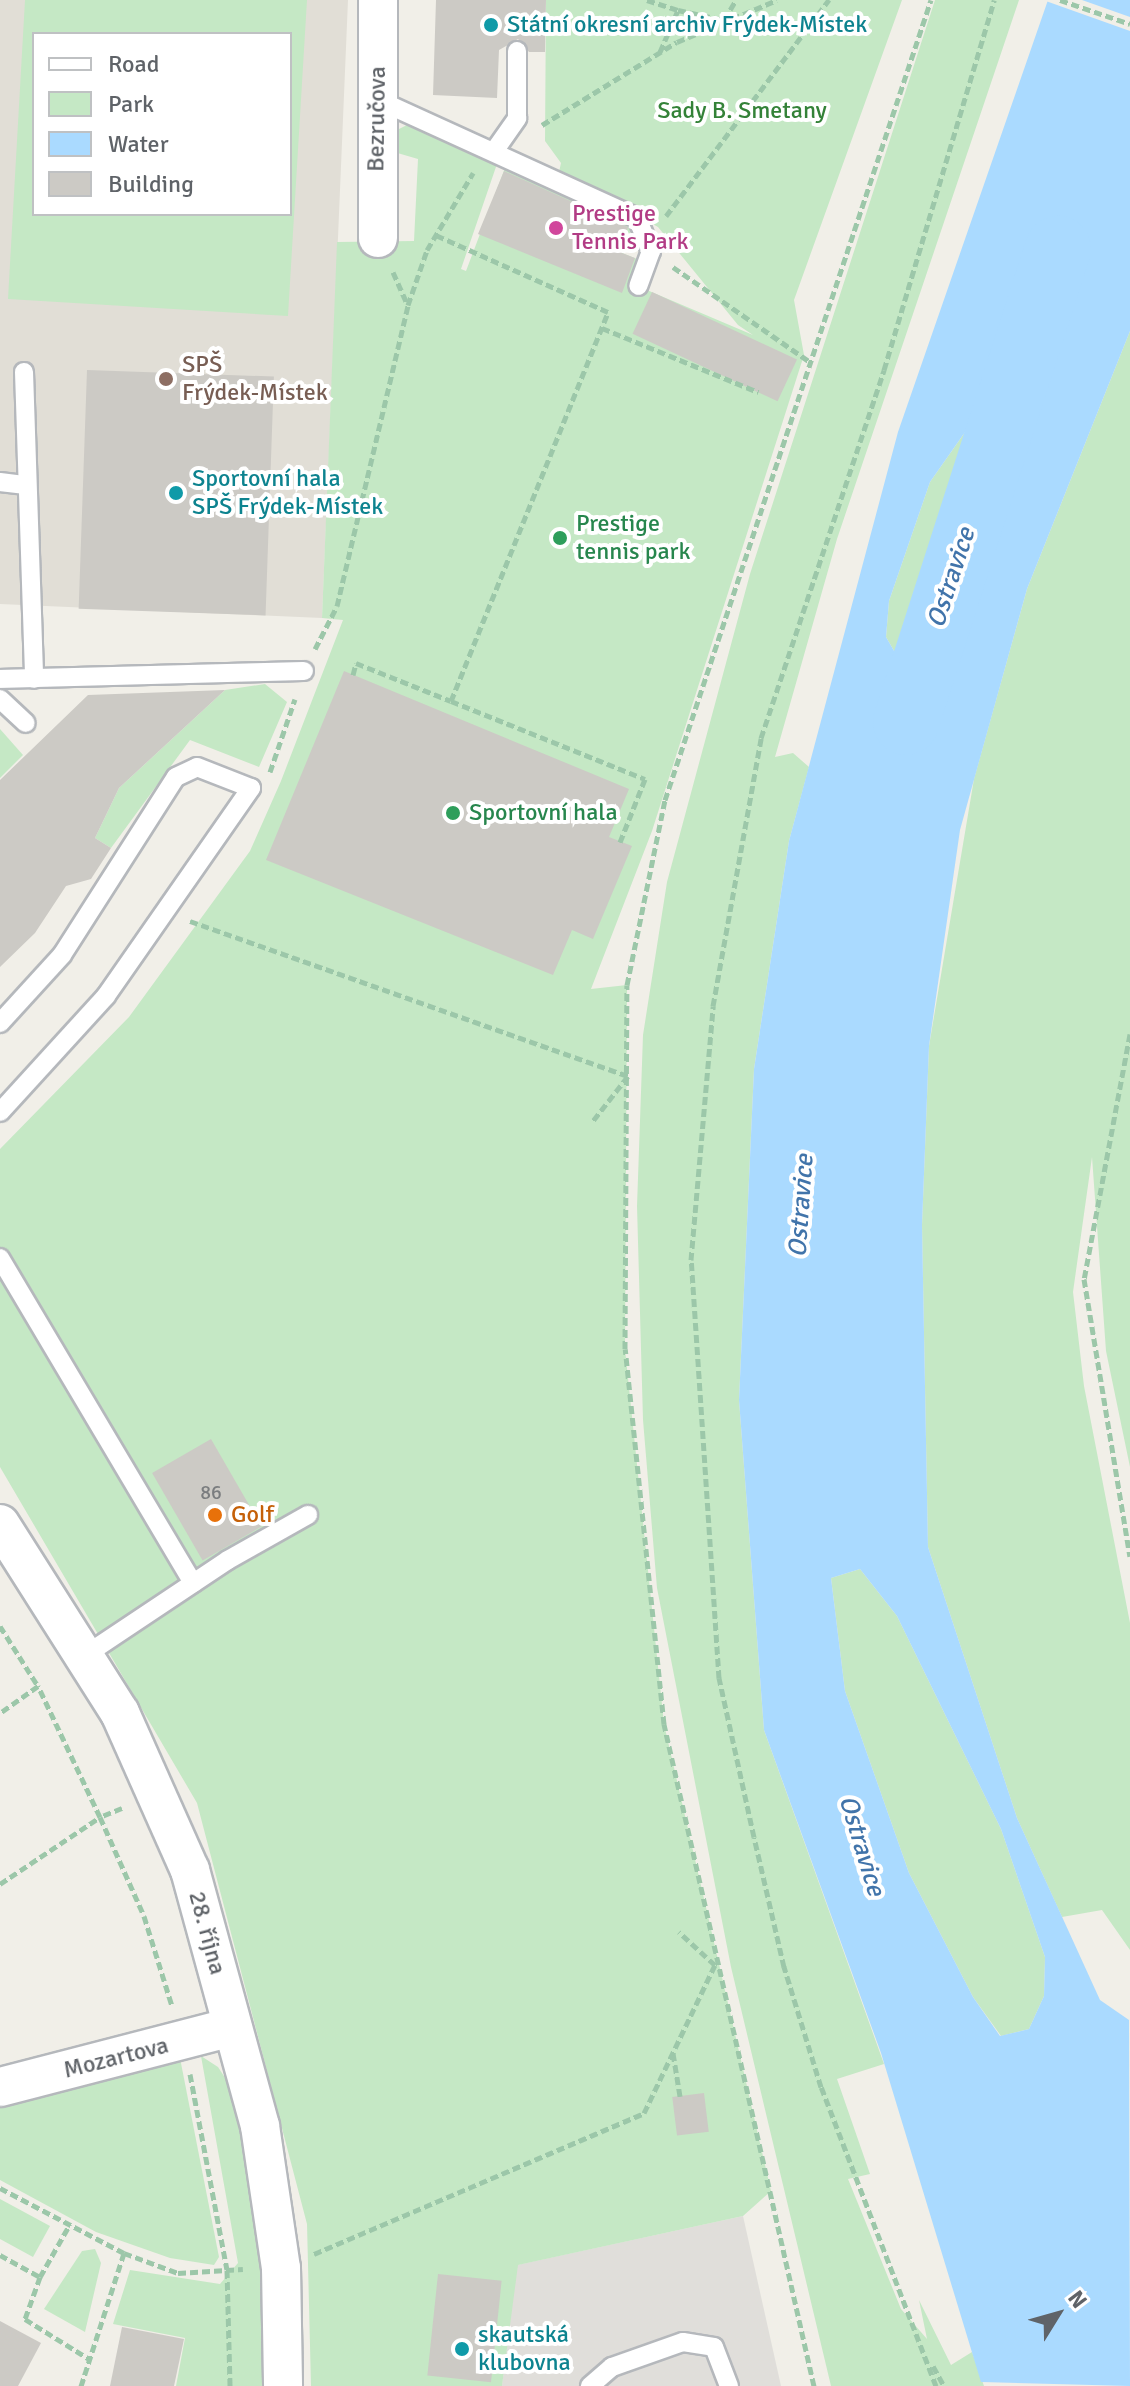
<!DOCTYPE html>
<html>
<head>
<meta charset="utf-8">
<style>
  body { margin:0 }
  #map { position:relative; width:1130px; height:2386px; overflow:hidden; background:#f1efe8; font-family:Signika,sans-serif }
  div>[style] { position:absolute }
  [style*='--x'] { left:calc(var(--x)*1px); top:calc(var(--y)*1px); width:calc(var(--w)*1px); rotate:calc(var(--a)*1deg) }
  .industrial>* { inset:0; background:#e0deda }
  .education>* { inset:0; background:#e1ded6 }
  .green>* { inset:0; background:#c5e8c5 }
  .water>* { inset:0; background:#aadaff }
  .pier>* { inset:0; background:#f1efe8 }
  .river>* { height:66px; margin:-33px; padding:0 33px; transform-origin:33px; border-radius:33px; background:#aadaff }
  .building>* { inset:0; background:#cccac5; transform-origin:0 0 }
  .path>* { height:5px; margin-top:-2.5px; transform-origin:0; background:repeating-linear-gradient(90deg,#9cc7a9 0 8px,transparent 0 12px) }
  .roads { filter:drop-shadow(2px 0 #b5b8bc) drop-shadow(-2px 0 #b5b8bc) drop-shadow(0 2px #b5b8bc) drop-shadow(0 -2px #b5b8bc) }
  .service>* { height:18px; margin:-9px; padding:0 9px; transform-origin:9px; border-radius:9px; background:#fff }
  .minor>* { height:38px; margin:-19px; padding:0 19px; transform-origin:19px; border-radius:19px; background:#fff }
  .dots>* { width:22px; height:22px; translate:-50% -50%; box-sizing:border-box; border:4px solid #fff; border-radius:50% }
  span { translate:-50% -50%; white-space:nowrap; text-align:center; line-height:1.15; -webkit-text-stroke:8px #fff; paint-order:stroke }
  .number-label { font-size:20px; color:#7a7d7f }
  .number-label span { -webkit-text-stroke-width:0 }
  .culture-label { font-size:24px; color:#0d838f }
  .left { translate:0 -50%; text-align:left }
  .park-label { font-size:24px; color:#348238 }
  .street-label { font-size:24px; color:#5f6368 }
  .hotel-label { font-size:24px; color:#b23c85 }
  .education-label { font-size:24px; color:#785e54 }
  .leisure-label { font-size:24px; color:#27864d }
  .food-label { font-size:24px; color:#c56008 }
  .water-label { font-size:26px; color:#4174aa; font-style:italic }
  .legend { position:absolute; left:32px; top:32px; width:260px; height:184px; box-sizing:border-box; background:#fff; border:2px solid #bfc1c3; margin:0; padding:10px 14px; list-style:none; font-size:24px; color:#5f6368 }
  .legend li { display:flex; align-items:center; gap:16px; height:40px }
  .legend b { width:40px; border:2px solid #bfc1c3 }
  .north { position:absolute; left:1018px; top:2274px; width:80px; height:80px; -webkit-text-stroke:6px #fff; paint-order:stroke; rotate:53deg; font-size:22px; font-weight:700; line-height:32px; text-align:center; color:#5f6368 }
  .north::after { content:''; display:block; margin:auto; width:28px; height:36px; background:#5f6368; clip-path:polygon(50% 0,100% 100%,50% 72%,0 100%) }
</style>
</head>
<body>
<div id="map">
  <div class="industrial">
    <div style="clip-path:polygon(743px 2216px,781px 2386px,502px 2386px,517px 2265px)"></div>
  </div>
  <div class="education">
    <div style="clip-path:polygon(evenodd,0 0,348px 0,322px 618px,0 604px,0 0,34px 34px,290px 34px,290px 214px,34px 214px,34px 34px)"></div>
  </div>
  <div class="green">
    <div style="clip-path:polygon(evenodd,25px 0,307px 0,288px 316px,8px 299px,25px 0,290px 34px,290px 214px,34px 214px,34px 34px,290px 34px)"></div>
    <div style="clip-path:polygon(546px 0,902px 0,794px 300px,804px 355px,652px 831px,591px 989px,627px 985px,625px 1349px,664px 1724px,771px 2191px,743px 2216px,518px 2265px,502px 2386px,311px 2386px,307px 2224px,197px 1803px,0 1467px,0 1149px,129px 1017px,250px 851px,281px 781px,343px 620px,322px 618px,337px 242px,414px 241px,418px 159px,394px 152px,395px 131px,411px 123px,498px 161px,461px 269px,466px 271px,505px 168px,635px 221px,622px 253px,637px 259px,628px 282px,753px 335px,738px 325px,658px 227px,559px 172px,561px 163px,545px 141px)"></div>
    <div style="clip-path:polygon(935px 0,1019px 0,837px 539px,775px 757px,793px 753px,809px 767px,789px 841px,754px 1069px,739px 1400px,764px 1730px,884px 2064px,837px 2079px,870px 2174px,848px 2179px,901px 2309px,927px 2339px,919px 2300px,951px 2365px,972px 2352px,984px 2386px,831px 2386px,731px 1967px,657px 1588px,643px 1420px,637px 1206px,643px 1035px,667px 882px,750px 574px)"></div>
    <div style="clip-path:polygon(1025px 328px,1034px 341px,1024px 376px,960px 481px,954px 606px,937px 633px,909px 657px,897px 656px,886px 637px,889px 601px,930px 482px,984px 405px,992px 354px,1008px 335px)"></div>
    <div style="clip-path:polygon(1130px 331px,1130px 1467px,1106px 1351px,1092px 1157px,1073px 1292px,1084px 1386px,1130px 1623px,1130px 1950px,1102px 1910px,1062px 1917px,1017px 1818px,928px 1547px,922px 1225px,929px 1046px,974px 779px,1027px 589px)"></div>
    <div style="clip-path:polygon(265px 684px,287px 702px,259px 767px,190px 740px,111px 848px,95px 838px,119px 788px,225px 690px)"></div>
    <div style="clip-path:polygon(0 729px,23px 755px,0 778px)"></div>
    <div style="clip-path:polygon(860px 1569px,897px 1616px,1001px 1829px,1045px 1957px,1044px 1996px,1029px 2029px,1001px 2036px,973px 1997px,909px 1873px,845px 1691px,831px 1578px)"></div>
    <div style="clip-path:polygon(179px 2053px,219px 2257px,214px 2265px,170px 2258px,96px 2232px,0 2180px,0 2101px)"></div>
    <div style="clip-path:polygon(201px 2056px,218px 2067px,233px 2090px,262px 2255px,271px 2386px,176px 2386px,185px 2338px,113px 2324px,130px 2270px,220px 2284px,238px 2263px)"></div>
    <div style="clip-path:polygon(0 2199px,50px 2226px,33px 2257px,0 2239px)"></div>
    <div style="clip-path:polygon(95px 2249px,101px 2263px,85px 2332px,44px 2309px,82px 2251px)"></div>
  </div>
  <div class="water">
    <div style="clip-path:polygon(evenodd,1048px 0,1130px 0,1130px 331px,1027px 589px,960px 830px,929px 1046px,922px 1225px,928px 1547px,1017px 1818px,1100px 2000px,1129px 2020px,1130px 2386px,981px 2382px,881px 2053px,764px 1730px,739px 1400px,754px 1069px,789px 841px,898px 432px,1048px 0,1025px 329px,1034px 341px,1024px 376px,960px 481px,954px 606px,937px 633px,909px 657px,897px 656px,886px 637px,889px 601px,930px 482px,984px 405px,992px 354px,1008px 335px,1025px 329px,1048px 0,860px 1569px,897px 1616px,1001px 1829px,1045px 1957px,1044px 1996px,1029px 2029px,1000px 2036px,973px 1997px,909px 1873px,845px 1691px,831px 1578px,860px 1569px)"></div>
  </div>
  <div class="pier">
    <div style="clip-path:polygon(1043px 0,1082px 0,1130px 17px,1130px 31px)"></div>
  </div>
  <div class="river">
    <div style="--x:906;--y:722;--w:497;--a:-72.2"></div>
  </div>
  <div class="building">
    <div style="clip-path:polygon(436px 0,546px 0,545px 52px,529px 52px,518px 39px,499px 50px,497px 98px,433px 95px)"></div>
    <div style="clip-path:polygon(504px 171px,628px 227px,622px 253px,635px 258px,622px 293px,478px 234px)"></div>
    <div style="left:652px;top:292px;width:160px;height:46px;rotate:25deg"></div>
    <div style="left:87px;top:370px;width:187px;height:239px;rotate:2deg"></div>
    <div style="clip-path:polygon(344px 671px,629px 789px,609px 837px,632px 846px,593px 939px,572px 930px,553px 975px,266px 860px)"></div>
    <div style="clip-path:polygon(225px 690px,119px 788px,95px 838px,111px 848px,91px 879px,66px 886px,35px 933px,0 967px,0 780px,88px 695px)"></div>
    <div style="left:211px;top:1439px;width:101px;height:68px;rotate:60deg"></div>
    <div style="left:704px;top:2093px;width:39px;height:32px;rotate:83deg"></div>
    <div style="left:438px;top:2274px;width:64px;height:102px;rotate:6deg"></div>
    <div style="clip-path:polygon(0 2321px,41px 2343px,18px 2386px,0 2386px)"></div>
    <div style="clip-path:polygon(122px 2327px,184px 2339px,174px 2386px,110px 2386px)"></div>
  </div>
  <div class="path">
    <div style="--x:647;--y:0;--w:33;--a:18"></div>
    <div style="--x:1060;--y:0;--w:74;--a:18.9"></div>
    <div style="--x:660;--y:52;--w:46;--a:-66.8"></div>
    <div style="--x:678;--y:10;--w:47;--a:12.3"></div>
    <div style="--x:724;--y:20;--w:23;--a:-59"></div>
    <div style="--x:542;--y:125;--w:158;--a:-31.6"></div>
    <div style="--x:677;--y:42;--w:108;--a:-22.8"></div>
    <div style="--x:666;--y:216;--w:271;--a:-53"></div>
    <div style="--x:673;--y:267;--w:167;--a:34.7"></div>
    <div style="--x:393;--y:272;--w:36;--a:66"></div>
    <div style="--x:602;--y:328;--w:169;--a:22.3"></div>
    <div style="--x:315;--y:649;--w:48;--a:-62.9"></div>
    <div style="--x:337;--y:606;--w:309;--a:-76.7"></div>
    <div style="--x:408;--y:305;--w:58;--a:-70.9"></div>
    <div style="--x:427;--y:250;--w:90;--a:-59.1"></div>
    <div style="--x:353;--y:675;--w:12;--a:-76"></div>
    <div style="--x:356;--y:663;--w:102;--a:21.8"></div>
    <div style="--x:451;--y:701;--w:419;--a:-68"></div>
    <div style="--x:608;--y:312;--w:188;--a:-155.9"></div>
    <div style="--x:451;--y:701;--w:209;--a:21.9"></div>
    <div style="--x:645;--y:779;--w:68;--a:111.6"></div>
    <div style="--x:270;--y:772;--w:77;--a:-71.1"></div>
    <div style="--x:190;--y:921;--w:465;--a:19.5"></div>
    <div style="--x:628;--y:1076;--w:58;--a:128"></div>
    <div style="--x:1130;--y:1034;--w:249;--a:100.6"></div>
    <div style="--x:1084;--y:1279;--w:281;--a:80.6"></div>
    <div style="--x:0;--y:1626;--w:71;--a:57.7"></div>
    <div style="--x:38;--y:1686;--w:47;--a:144.6"></div>
    <div style="--x:122;--y:1808;--w:24;--a:158"></div>
    <div style="--x:100;--y:1817;--w:108;--a:66"></div>
    <div style="--x:144;--y:1916;--w:94;--a:72.7"></div>
    <div style="--x:0;--y:1884;--w:120;--a:-33.8"></div>
    <div style="--x:100;--y:1817;--w:145;--a:-115.3"></div>
    <div style="--x:673;--y:2053;--w:44;--a:80.8"></div>
    <div style="--x:190;--y:2074;--w:199;--a:79.3"></div>
    <div style="--x:227;--y:2270;--w:116;--a:88.5"></div>
    <div style="--x:0;--y:2188;--w:140;--a:27.7"></div>
    <div style="--x:124;--y:2253;--w:140;--a:107.9"></div>
    <div style="--x:124;--y:2253;--w:58;--a:20.3"></div>
    <div style="--x:178;--y:2273;--w:65;--a:-3.5"></div>
    <div style="--x:314;--y:2254;--w:359;--a:-23.1"></div>
    <div style="--x:644;--y:2113;--w:164;--a:-64.4"></div>
    <div style="--x:715;--y:1965;--w:49;--a:-137.5"></div>
    <div style="--x:0;--y:2255;--w:46;--a:28.8"></div>
    <div style="--x:40;--y:2277;--w:61;--a:-60.5"></div>
    <div style="--x:40;--y:2277;--w:45;--a:109.7"></div>
    <div style="--x:25;--y:2319;--w:75;--a:32"></div>
    <div style="--x:933;--y:2366;--w:23;--a:61"></div>
    <div style="--x:814;--y:2386;--w:679;--a:-102.77"></div>
    <div style="--x:664;--y:1724;--w:377;--a:-95.9"></div>
    <div style="--x:625;--y:1349;--w:364;--a:-89.7"></div>
    <div style="--x:627;--y:985;--w:189;--a:-78.4"></div>
    <div style="--x:665;--y:800;--w:843;--a:-71.61"></div>
    <div style="--x:936;--y:2386;--w:320;--a:-111"></div>
    <div style="--x:821;--y:2087;--w:126;--a:-107.1"></div>
    <div style="--x:784;--y:1967;--w:133;--a:-103"></div>
    <div style="--x:754;--y:1837;--w:163;--a:-102.4"></div>
    <div style="--x:719;--y:1678;--w:419;--a:-93.8"></div>
    <div style="--x:691;--y:1260;--w:255;--a:-85"></div>
    <div style="--x:713;--y:1006;--w:272;--a:-79.8"></div>
    <div style="--x:761;--y:738;--w:388;--a:-71.5"></div>
    <div style="--x:884;--y:370;--w:386;--a:-73.4"></div>
  </div>
  <div class="roads">
    <div class="service">
      <div style="--x:376;--y:99;--w:287;--a:24.5"></div>
      <div style="--x:637;--y:218;--w:36;--a:67"></div>
      <div style="--x:651;--y:251;--w:37;--a:110"></div>
      <div style="--x:495;--y:150;--w:39;--a:-55"></div>
      <div style="--x:517;--y:118;--w:67;--a:-90"></div>
      <div style="--x:24;--y:372;--w:307;--a:88.1"></div>
      <div style="--x:0;--y:482;--w:26;--a:7"></div>
      <div style="--x:0;--y:679;--w:304;--a:-1.5"></div>
      <div style="--x:0;--y:699;--w:35;--a:43"></div>
      <div style="--x:0;--y:1023;--w:92;--a:-47.6"></div>
      <div style="--x:62;--y:955;--w:211;--a:-57.4"></div>
      <div style="--x:176;--y:777;--w:23;--a:-25"></div>
      <div style="--x:197;--y:767;--w:58;--a:21.3"></div>
      <div style="--x:251;--y:788;--w:254;--a:124.9"></div>
      <div style="--x:106;--y:996;--w:157;--a:132.4"></div>
      <div style="--x:0;--y:1258;--w:378;--a:59.3"></div>
      <div style="--x:84;--y:1656;--w:173;--a:-33.7"></div>
      <div style="--x:228;--y:1560;--w:92;--a:-29.4"></div>
      <div style="--x:590;--y:2386;--w:29;--a:-41"></div>
      <div style="--x:612;--y:2367;--w:75;--a:-19.4"></div>
      <div style="--x:683;--y:2342;--w:31;--a:9"></div>
      <div style="--x:714;--y:2347;--w:42;--a:69"></div>
    </div>
    <div class="minor">
      <div style="--x:378;--y:238;--w:238;--a:-90"></div>
      <div style="--x:0;--y:1524;--w:224;--a:57.6"></div>
      <div style="--x:120;--y:1713;--w:172;--a:66"></div>
      <div style="--x:190;--y:1870;--w:265;--a:74.7"></div>
      <div style="--x:260;--y:2126;--w:144;--a:81.6"></div>
      <div style="--x:281;--y:2268;--w:118;--a:89"></div>
      <div style="--x:0;--y:2087;--w:240;--a:-14.5"></div>
    </div>
  </div>
  <div class="dots">
    <div style="left:491px;top:25px;background:#0f9aa8"></div>
    <div style="left:556px;top:228px;background:#d1479c"></div>
    <div style="left:166px;top:379px;background:#8d6e63"></div>
    <div style="left:176px;top:493px;background:#0f9aa8"></div>
    <div style="left:560px;top:538px;background:#2e9e5b"></div>
    <div style="left:453px;top:813px;background:#2e9e5b"></div>
    <div style="left:215px;top:1515px;background:#e8710a"></div>
    <div style="left:462px;top:2349px;background:#0f9aa8"></div>
  </div>
  <div class="number-label">
    <span style="left:211px;top:1492px">86</span>
  </div>
  <div class="culture-label">
    <span class="left" style="left:507px;top:25px">Státní okresní archiv Frýdek-Místek</span>
    <span class="left" style="left:192px;top:493px">Sportovní hala<br>SPŠ Frýdek-Místek</span>
    <span class="left" style="left:478px;top:2349px">skautská<br>klubovna</span>
  </div>
  <div class="park-label">
    <span style="left:742px;top:111px">Sady B. Smetany</span>
  </div>
  <div class="street-label">
    <span style="left:377px;top:119px;rotate:-89deg">Bezručova</span>
    <span style="left:207px;top:1933px;rotate:75deg">28. října</span>
    <span style="left:116px;top:2058px;rotate:-14deg">Mozartova</span>
  </div>
  <div class="hotel-label">
    <span class="left" style="left:572px;top:228px">Prestige<br>Tennis Park</span>
  </div>
  <div class="education-label">
    <span class="left" style="left:182px;top:379px">SPŠ<br>Frýdek-Místek</span>
  </div>
  <div class="leisure-label">
    <span class="left" style="left:576px;top:538px">Prestige<br>tennis park</span>
    <span class="left" style="left:469px;top:813px">Sportovní hala</span>
  </div>
  <div class="food-label">
    <span class="left" style="left:231px;top:1515px">Golf</span>
  </div>
  <div class="water-label">
    <span style="left:952px;top:578px;rotate:-72deg">Ostravice</span>
    <span style="left:802px;top:1206px;rotate:-86deg">Ostravice</span>
    <span style="left:861px;top:1846px;rotate:73deg">Ostravice</span>
  </div>
  <ul class="legend">
  <li><b style="height:10px;background:#fff"></b>Road</li>
  <li><b style="height:22px;background:#c5e8c5"></b>Park</li>
  <li><b style="height:22px;background:#aadaff"></b>Water</li>
  <li><b style="height:22px;background:#cccac5"></b>Building</li>
  </ul>
  <div class="north">N</div>
</div>
</body>
</html>
